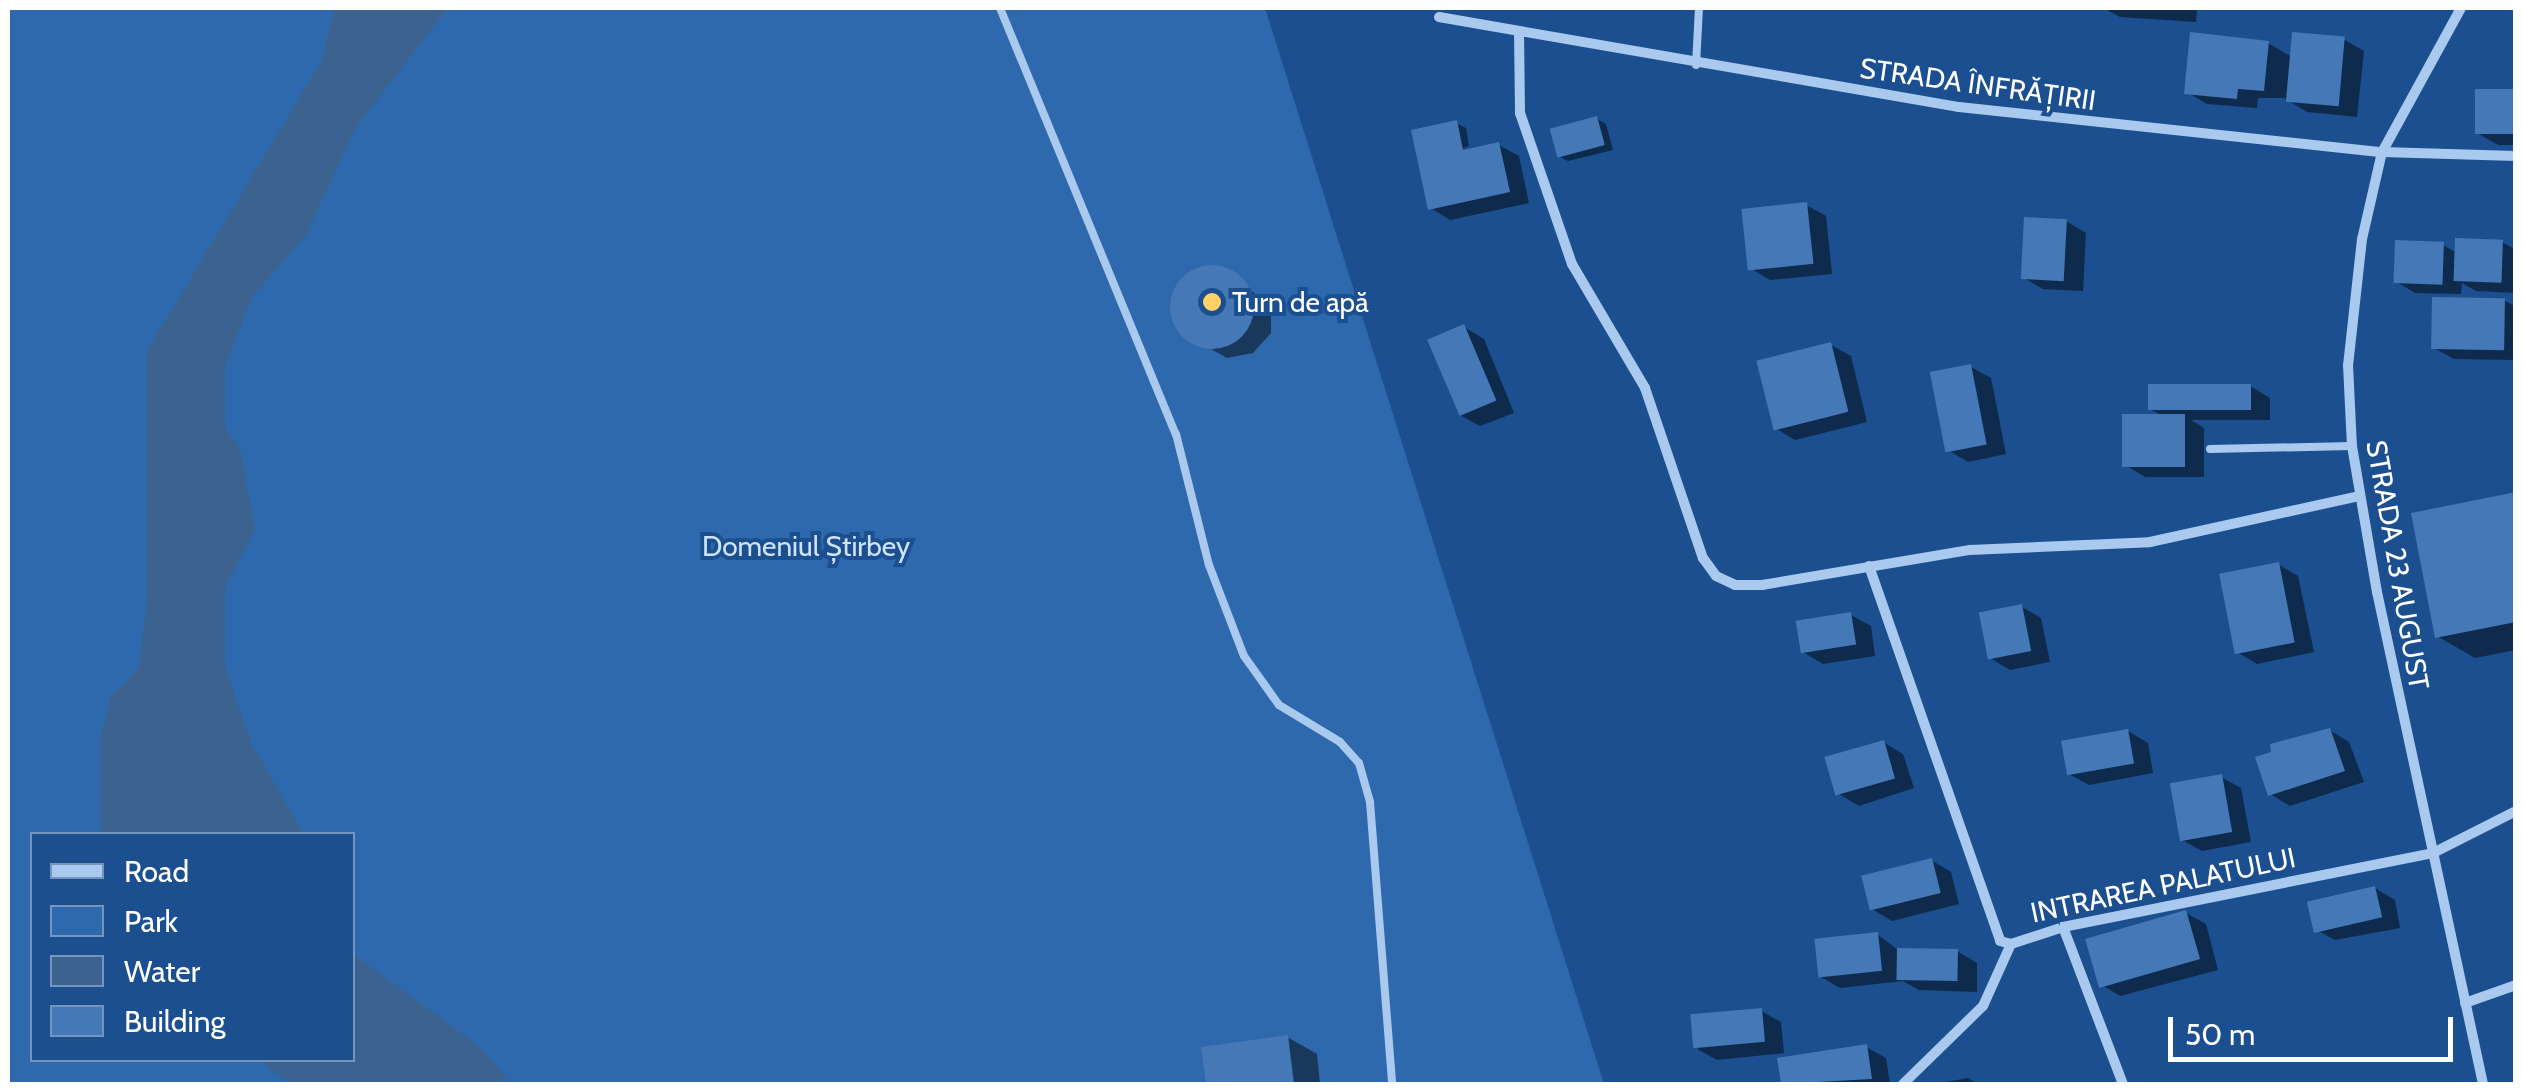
<!DOCTYPE html>
<html>
<head>
<meta charset="utf-8">
<style>
  body { margin:0 }
  #map { position:relative; width:2523px; height:1092px; overflow:hidden; background:#1b4f8f; font-family:Cabin,sans-serif }
  div>[style] { position:absolute }
  [style*='--x'] { left:calc(var(--x)*1px); top:calc(var(--y)*1px); width:calc(var(--w)*1px); rotate:calc(var(--a)*1deg) }
  .green>* { inset:0; background:#2e69ad }
  .water>* { inset:0; background:#3c6290 }
  .shadow>* { inset:0; background:#0007 }
  .building>* { inset:0; background:#4478b7; transform-origin:0 0 }
  .round { border-radius:50% }
  .service>* { height:8px; margin:-4px; padding:0 4px; transform-origin:4px; border-radius:4px; background:#a9c9ee }
  .minor>* { height:10px; margin:-5px; padding:0 5px; transform-origin:5px; border-radius:5px; background:#a9c9ee }
  .dots>* { width:28px; height:28px; translate:-50% -50%; box-sizing:border-box; border:5px solid #1b4f8f; border-radius:50% }
  span { translate:-50% -50%; white-space:nowrap; text-align:center; line-height:1.15; -webkit-text-stroke:8px #1b4f8f; paint-order:stroke }
  .street-label { font-size:28px; color:#fff }
  .poi-label { font-size:28px; color:#fff }
  .left { translate:0 -50%; text-align:left }
  .park-label { font-size:28px; color:#cfe3fa }
  .frame { position:absolute; inset:0; border:10px solid #fff; pointer-events:none }
  .legend { position:absolute; left:30px; top:832px; width:325px; height:230px; box-sizing:border-box; background:#1b4f8f; border:2px solid #7695bc; margin:0; padding:12px 18px; list-style:none; font-size:30px; color:#fff }
  .legend li { display:flex; align-items:center; gap:20px; height:50px }
  .legend b { width:50px; border:2px solid #7695bc }
  .scale { position:absolute; left:2168px; top:1017px; width:285px; height:45px; box-sizing:border-box; border:5px solid #fff; border-top:0; padding-left:12px; font-size:30px; line-height:35px; white-space:nowrap; color:#fff; -webkit-text-stroke:8px #1b4f8f; paint-order:stroke }
</style>
</head>
<body>
<div id="map">
  <div class="green">
    <div style="clip-path:polygon(evenodd,8px 8px,1265px 8px,1604px 1084px,8px 1084px,8px 8px,32px 834px,352px 834px,352px 1060px,32px 1060px,32px 834px)"></div>
  </div>
  <div class="water">
    <div style="clip-path:polygon(335px 8px,448px 8px,356px 127px,306px 235px,252px 297px,225px 367px,225px 429px,240px 448px,255px 529px,225px 587px,225px 668px,252px 745px,304px 834px,101px 834px,100px 738px,112px 695px,139px 668px,147px 603px,147px 351px,321px 62px)"></div>
    <div style="clip-path:polygon(353px 954px,480px 1047px,511px 1084px,291px 1084px,258px 1060px,352px 1060px)"></div>
  </div>
  <div class="shadow">
    <div style="clip-path:polygon(2103px 8px,2197px 8px,2196px 22px,2120px 17px)"></div>
    <div style="clip-path:polygon(2345px 40px,2364px 51px,2357px 117px,2307px 112px,2284px 98px,2258px 98px,2257px 108px,2207px 104px,2187px 92px,2268px 43px,2292px 57px)"></div>
    <div style="clip-path:polygon(2516px 92px,2516px 145px,2498px 145px,2479px 134px)"></div>
    <div style="clip-path:polygon(1597px 119px,1606px 124px,1613px 150px,1568px 161px,1558px 156px)"></div>
    <div style="clip-path:polygon(1456px 123px,1466px 128px,1469px 146px,1424px 161px,1499px 145px,1519px 156px,1529px 203px,1450px 220px,1431px 208px,1414px 132px)"></div>
    <div style="clip-path:polygon(1806px 205px,1826px 216px,1832px 274px,1770px 280px,1750px 268px)"></div>
    <div style="clip-path:polygon(2066px 221px,2086px 233px,2083px 291px,2043px 289px,2024px 278px)"></div>
    <div style="clip-path:polygon(2502px 242px,2516px 250px,2516px 293px,2476px 291px,2462px 283px,2461px 294px,2415px 293px,2395px 281px,2443px 245px,2457px 253px)"></div>
    <div style="clip-path:polygon(1221px 268px,1271px 306px,1271px 333px,1253px 353px,1227px 358px,1183px 333px,1173px 298px,1185px 277px)"></div>
    <div style="clip-path:polygon(2504px 300px,2516px 307px,2516px 360px,2454px 359px,2434px 348px)"></div>
    <div style="clip-path:polygon(1464px 327px,1484px 339px,1514px 413px,1480px 426px,1460px 415px)"></div>
    <div style="clip-path:polygon(1831px 345px,1851px 356px,1867px 422px,1795px 440px,1775px 428px)"></div>
    <div style="clip-path:polygon(1971px 367px,1991px 378px,2006px 454px,1968px 462px,1948px 450px)"></div>
    <div style="clip-path:polygon(2250px 386px,2270px 398px,2270px 420px,2191px 420px,2204px 428px,2204px 477px,2145px 477px,2125px 465px,2164px 417px,2150px 409px)"></div>
    <div style="clip-path:polygon(2516px 495px,2516px 650px,2475px 658px,2437px 636px)"></div>
    <div style="clip-path:polygon(2279px 565px,2298px 576px,2314px 652px,2257px 664px,2237px 652px)"></div>
    <div style="clip-path:polygon(2022px 607px,2041px 618px,2050px 662px,2010px 670px,1990px 658px)"></div>
    <div style="clip-path:polygon(1851px 615px,1871px 626px,1875px 656px,1823px 664px,1803px 652px)"></div>
    <div style="clip-path:polygon(2329px 730px,2349px 742px,2364px 782px,2290px 806px,2270px 794px)"></div>
    <div style="clip-path:polygon(2128px 731px,2148px 743px,2153px 773px,2089px 785px,2069px 774px)"></div>
    <div style="clip-path:polygon(1883px 742px,1903px 754px,1914px 788px,1859px 806px,1839px 794px)"></div>
    <div style="clip-path:polygon(2221px 777px,2241px 788px,2251px 842px,2202px 851px,2182px 840px)"></div>
    <div style="clip-path:polygon(1931px 860px,1951px 872px,1959px 904px,1892px 921px,1872px 909px)"></div>
    <div style="clip-path:polygon(2375px 888px,2395px 900px,2400px 928px,2335px 940px,2315px 929px)"></div>
    <div style="clip-path:polygon(2186px 913px,2206px 924px,2218px 970px,2120px 996px,2100px 984px)"></div>
    <div style="clip-path:polygon(1877px 934px,1898px 950px,1957px 951px,1977px 963px,1977px 992px,1919px 990px,1903px 981px,1840px 988px,1821px 977px)"></div>
    <div style="clip-path:polygon(1761px 1011px,1781px 1022px,1784px 1053px,1717px 1060px,1697px 1049px)"></div>
    <div style="clip-path:polygon(1287px 1037px,1317px 1054px,1320px 1084px,1208px 1084px,1203px 1049px)"></div>
    <div style="clip-path:polygon(1866px 1047px,1886px 1058px,1890px 1084px,1783px 1084px,1780px 1060px)"></div>
    <div style="clip-path:polygon(1968px 1078px,1978px 1084px,1935px 1084px)"></div>
  </div>
  <div class="building">
    <div style="clip-path:polygon(2190px 32px,2269px 41px,2264px 91px,2238px 89px,2237px 99px,2184px 94px)"></div>
    <div style="left:2292px;top:32px;width:53px;height:70px;rotate:5deg"></div>
    <div style="left:2516px;top:89px;width:45px;height:41px;rotate:90deg"></div>
    <div style="left:1597px;top:116px;width:30px;height:49px;rotate:75deg"></div>
    <div style="clip-path:polygon(1457px 120px,1463px 150px,1499px 142px,1510px 192px,1428px 210px,1411px 130px)"></div>
    <div style="left:1807px;top:202px;width:62px;height:66px;rotate:84deg"></div>
    <div style="left:2024px;top:217px;width:43px;height:62px;rotate:3deg"></div>
    <div style="left:2455px;top:238px;width:48px;height:43px;rotate:2deg"></div>
    <div style="left:2395px;top:240px;width:49px;height:43px;rotate:2deg"></div>
    <div class="round" style="left:1170px;top:265px;width:84px;height:84px"></div>
    <div style="left:2432px;top:297px;width:73px;height:52px;rotate:1deg"></div>
    <div style="left:1464px;top:324px;width:83px;height:40px;rotate:67deg"></div>
    <div style="left:1831px;top:342px;width:72px;height:77px;rotate:76deg"></div>
    <div style="left:1971px;top:364px;width:82px;height:42px;rotate:79deg"></div>
    <div style="left:2148px;top:384px;width:103px;height:26px"></div>
    <div style="left:2122px;top:414px;width:63px;height:53px"></div>
    <div style="clip-path:polygon(2516px 492px,2516px 622px,2435px 638px,2411px 513px)"></div>
    <div style="left:2279px;top:562px;width:82px;height:61px;rotate:79deg"></div>
    <div style="left:2022px;top:604px;width:48px;height:44px;rotate:79deg"></div>
    <div style="left:1851px;top:612px;width:33px;height:56px;rotate:81deg"></div>
    <div style="clip-path:polygon(2330px 728px,2345px 771px,2268px 796px,2255px 757px,2271px 752px,2270px 744px)"></div>
    <div style="left:2128px;top:729px;width:35px;height:68px;rotate:80deg"></div>
    <div style="left:1884px;top:740px;width:40px;height:62px;rotate:74deg"></div>
    <div style="left:2222px;top:774px;width:59px;height:53px;rotate:80deg"></div>
    <div style="left:1932px;top:858px;width:36px;height:73px;rotate:76deg"></div>
    <div style="left:2375px;top:886px;width:32px;height:70px;rotate:77deg"></div>
    <div style="left:2186px;top:910px;width:51px;height:105px;rotate:74deg"></div>
    <div style="left:1878px;top:932px;width:39px;height:64px;rotate:84deg"></div>
    <div style="left:1897px;top:948px;width:61px;height:32px;rotate:1deg"></div>
    <div style="left:1762px;top:1008px;width:34px;height:72px;rotate:85deg"></div>
    <div style="clip-path:polygon(1288px 1035px,1294px 1084px,1206px 1084px,1201px 1047px)"></div>
    <div style="clip-path:polygon(1867px 1044px,1872px 1079px,1781px 1084px,1777px 1058px)"></div>
  </div>
  <div class="service">
    <div style="--x:1000;--y:8;--w:461;--a:67.6"></div>
    <div style="--x:1176;--y:434;--w:135;--a:75.9"></div>
    <div style="--x:1209;--y:565;--w:97;--a:69"></div>
    <div style="--x:1244;--y:656;--w:60;--a:54.5"></div>
    <div style="--x:1279;--y:705;--w:71;--a:31.2"></div>
    <div style="--x:1340;--y:742;--w:28;--a:48"></div>
    <div style="--x:1359;--y:763;--w:41;--a:74.2"></div>
    <div style="--x:1370;--y:802;--w:283;--a:85.5"></div>
    <div style="--x:1696;--y:65;--w:57;--a:-87"></div>
    <div style="--x:2210;--y:449;--w:142;--a:-1.2"></div>
  </div>
  <div class="minor">
    <div style="--x:2461;--y:8;--w:164;--a:118.7"></div>
    <div style="--x:2382;--y:152;--w:89;--a:102.9"></div>
    <div style="--x:2362;--y:239;--w:127;--a:96.3"></div>
    <div style="--x:2348;--y:365;--w:81;--a:87.2"></div>
    <div style="--x:2352;--y:446;--w:148;--a:80.3"></div>
    <div style="--x:2377;--y:592;--w:503;--a:77.84"></div>
    <div style="--x:1439;--y:17;--w:528;--a:9.82"></div>
    <div style="--x:1959;--y:107;--w:425;--a:6.1"></div>
    <div style="--x:2382;--y:152;--w:134;--a:1.7"></div>
    <div style="--x:1519;--y:31;--w:82;--a:89.3"></div>
    <div style="--x:1520;--y:113;--w:160;--a:71"></div>
    <div style="--x:1572;--y:264;--w:144;--a:59.5"></div>
    <div style="--x:1645;--y:388;--w:180;--a:71.2"></div>
    <div style="--x:1703;--y:558;--w:22;--a:54"></div>
    <div style="--x:1716;--y:576;--w:21;--a:25"></div>
    <div style="--x:1735;--y:585;--w:27;--a:0"></div>
    <div style="--x:1762;--y:585;--w:211;--a:-9.6"></div>
    <div style="--x:1970;--y:550;--w:180;--a:-2.5"></div>
    <div style="--x:2150;--y:542;--w:214;--a:-12.4"></div>
    <div style="--x:1869;--y:566;--w:397;--a:70.7"></div>
    <div style="--x:2000;--y:941;--w:11;--a:15"></div>
    <div style="--x:2011;--y:944;--w:55;--a:-18.1"></div>
    <div style="--x:2063;--y:927;--w:377;--a:-11.3"></div>
    <div style="--x:2433;--y:853;--w:93;--a:-26.8"></div>
    <div style="--x:2063;--y:927;--w:168;--a:69.1"></div>
    <div style="--x:2465;--y:1003;--w:54;--a:-19.4"></div>
    <div style="--x:1903;--y:1084;--w:112;--a:-44.3"></div>
    <div style="--x:1983;--y:1006;--w:68;--a:-65.7"></div>
  </div>
  <div class="dots">
    <div style="left:1212px;top:302px;background:#ffd166"></div>
  </div>
  <div class="street-label">
    <span style="left:1978px;top:84px;rotate:8deg">STRADA ÎNFRĂȚIRII</span>
    <span style="left:2398px;top:565px;rotate:80deg">STRADA 23 AUGUST</span>
    <span style="left:2163px;top:885px;rotate:-12deg">INTRAREA PALATULUI</span>
  </div>
  <div class="poi-label">
    <span class="left" style="left:1232px;top:302px">Turn de apă</span>
  </div>
  <div class="park-label">
    <span style="left:806px;top:546px">Domeniul Știrbey</span>
  </div>
  <div class="frame"></div>
  <ul class="legend">
  <li><b style="height:12px;background:#a9c9ee"></b>Road</li>
  <li><b style="height:28px;background:#2e69ad"></b>Park</li>
  <li><b style="height:28px;background:#3c6290"></b>Water</li>
  <li><b style="height:28px;background:#4478b7"></b>Building</li>
  </ul>
  <div class="scale">50 m</div>
</div>
</body>
</html>
